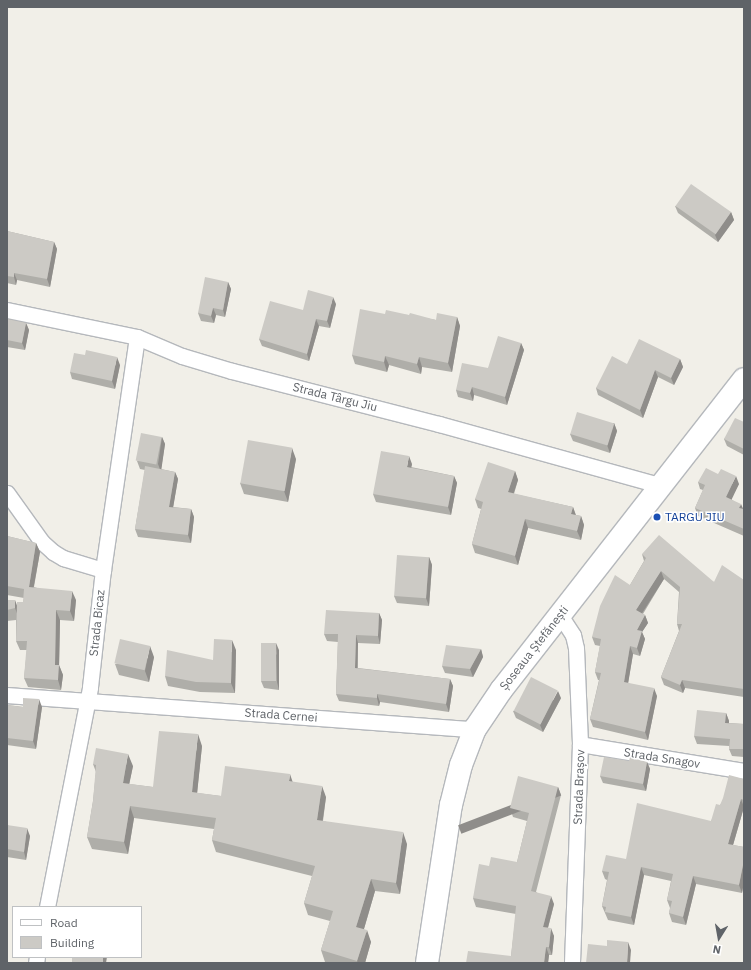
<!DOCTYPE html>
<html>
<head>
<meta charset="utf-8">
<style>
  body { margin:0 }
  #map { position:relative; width:751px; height:970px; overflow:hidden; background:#f1efe8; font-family:"IBM Plex Sans",sans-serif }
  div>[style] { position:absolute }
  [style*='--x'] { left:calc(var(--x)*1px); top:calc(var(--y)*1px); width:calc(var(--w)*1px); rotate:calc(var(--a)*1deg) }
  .roads { filter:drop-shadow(1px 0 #b5b8bc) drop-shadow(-1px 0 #b5b8bc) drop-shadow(0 1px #b5b8bc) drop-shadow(0 -1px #b5b8bc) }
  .street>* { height:15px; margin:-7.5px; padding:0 7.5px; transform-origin:7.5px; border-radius:7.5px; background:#fff }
  .secondary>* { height:22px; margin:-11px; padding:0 11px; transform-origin:11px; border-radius:11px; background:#fff }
  .wall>* { inset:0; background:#afaea9 }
  .shaded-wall>* { inset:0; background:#8f8d8a; transform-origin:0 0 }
  .building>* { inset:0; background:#cccac5; transform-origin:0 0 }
  .dots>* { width:11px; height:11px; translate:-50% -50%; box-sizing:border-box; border:2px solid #fff; border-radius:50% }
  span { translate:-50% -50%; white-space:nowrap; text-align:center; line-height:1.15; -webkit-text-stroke:3px #fff; paint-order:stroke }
  .street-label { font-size:12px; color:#5f6368 }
  .transit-label { font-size:12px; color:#164399 }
  .left { translate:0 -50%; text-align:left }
  .frame { position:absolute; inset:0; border:8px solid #5f6368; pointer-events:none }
  .legend { position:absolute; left:12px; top:906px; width:130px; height:52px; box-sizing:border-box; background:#fff; border:1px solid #bfc1c3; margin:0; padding:5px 7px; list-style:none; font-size:12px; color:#5f6368 }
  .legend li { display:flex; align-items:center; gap:8px; height:20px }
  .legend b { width:20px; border:1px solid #bfc1c3 }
  .north { position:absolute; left:699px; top:918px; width:40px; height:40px; -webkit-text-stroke:3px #fff; paint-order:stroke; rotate:191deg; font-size:11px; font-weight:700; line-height:16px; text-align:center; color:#5f6368 }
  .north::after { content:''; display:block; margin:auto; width:14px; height:18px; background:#5f6368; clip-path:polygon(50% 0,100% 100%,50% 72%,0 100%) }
</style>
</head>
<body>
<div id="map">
  <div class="roads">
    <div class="street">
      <div style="--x:7;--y:310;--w:133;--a:11.7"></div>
      <div style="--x:137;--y:337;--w:49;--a:22.9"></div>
      <div style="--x:182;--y:356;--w:52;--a:16.7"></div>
      <div style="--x:232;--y:371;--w:214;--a:14.4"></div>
      <div style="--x:439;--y:424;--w:231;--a:15.5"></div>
      <div style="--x:7;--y:493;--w:60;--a:54.5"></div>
      <div style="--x:42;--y:542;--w:15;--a:42"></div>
      <div style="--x:53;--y:552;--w:12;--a:31"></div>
      <div style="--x:63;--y:558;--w:42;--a:16.7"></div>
      <div style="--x:560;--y:615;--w:24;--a:57"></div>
      <div style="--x:573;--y:635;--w:13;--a:77"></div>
      <div style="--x:576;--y:648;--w:96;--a:87.6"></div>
      <div style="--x:580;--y:744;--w:219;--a:92.1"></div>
      <div style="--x:7;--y:695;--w:469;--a:4.2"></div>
      <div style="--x:580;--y:744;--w:166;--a:9.3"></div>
      <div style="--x:47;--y:907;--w:224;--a:-78.9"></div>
      <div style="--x:90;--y:687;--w:118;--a:-83.7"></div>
      <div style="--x:103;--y:570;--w:235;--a:-81.7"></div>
      <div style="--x:36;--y:963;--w:6;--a:-81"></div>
    </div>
    <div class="secondary">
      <div style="--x:427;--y:963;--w:160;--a:-81.4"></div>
      <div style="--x:451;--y:805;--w:41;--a:-76"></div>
      <div style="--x:461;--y:765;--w:39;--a:-69"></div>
      <div style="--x:475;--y:729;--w:48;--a:-56"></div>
      <div style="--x:502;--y:689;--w:393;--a:-52"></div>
    </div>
  </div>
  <div class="wall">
    <div style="clip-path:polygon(675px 206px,731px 212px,734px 220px,718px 242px,678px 213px)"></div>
    <div style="clip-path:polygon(7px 231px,54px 242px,57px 249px,50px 287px,17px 280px,16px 285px,7px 283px)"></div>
    <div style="clip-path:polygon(228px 282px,231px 289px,225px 317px,216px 315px,214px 323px,201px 321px,198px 313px)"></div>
    <div style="clip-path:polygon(336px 304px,330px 328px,319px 326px,309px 361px,262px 346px,259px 339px,303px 310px)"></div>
    <div style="clip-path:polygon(385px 314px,409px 315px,436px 320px,457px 317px,460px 326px,452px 372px,422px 367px,421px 374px,389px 365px,387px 372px,355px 364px,352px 355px)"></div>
    <div style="clip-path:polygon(7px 319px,26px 323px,29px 330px,25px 350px,7px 347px)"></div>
    <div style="clip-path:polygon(521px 343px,524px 350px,507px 405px,474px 395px,473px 401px,458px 397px,456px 390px,488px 368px)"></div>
    <div style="clip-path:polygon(680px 359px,683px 367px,674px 385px,658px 377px,643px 418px,598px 395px,596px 388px,627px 364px)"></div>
    <div style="clip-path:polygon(120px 365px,115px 389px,72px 379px,70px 372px)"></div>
    <div style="clip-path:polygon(744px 422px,744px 455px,727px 446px,724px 439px)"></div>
    <div style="clip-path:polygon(614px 423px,617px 431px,610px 453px,573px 441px,570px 434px)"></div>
    <div style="clip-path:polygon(162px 437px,165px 444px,161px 469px,175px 472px,178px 479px,173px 507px,191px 509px,194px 517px,191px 543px,138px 537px,135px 529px,145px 470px,140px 469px,137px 461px)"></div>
    <div style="clip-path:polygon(296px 459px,288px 502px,244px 494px,240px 483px)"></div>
    <div style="clip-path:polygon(412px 464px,411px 467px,454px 476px,457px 483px,451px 515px,376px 502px,373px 494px)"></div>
    <div style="clip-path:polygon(515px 471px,518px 480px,514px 494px,573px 507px,576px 515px,581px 516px,584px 525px,581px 540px,528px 528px,518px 565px,475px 553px,472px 544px,481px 509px,478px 508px,475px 499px)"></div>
    <div style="clip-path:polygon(698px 482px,739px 484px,731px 499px,744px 509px,744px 536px,698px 516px,695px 508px,703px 490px,700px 489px)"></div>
    <div style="clip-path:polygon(7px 536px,36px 543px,40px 552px,34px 587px,76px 600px,74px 621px,60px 620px,59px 665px,63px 675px,61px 690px,28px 687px,24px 678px,27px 650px,20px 650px,16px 641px,16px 620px,7px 621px,7px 600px,17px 606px,23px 602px,24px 598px,7px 595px)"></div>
    <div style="clip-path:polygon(642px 554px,714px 582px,744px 580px,744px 697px,685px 688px,683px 693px,664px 685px,661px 677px,679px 631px,677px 624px,679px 592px,664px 579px,643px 614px,645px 615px,648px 623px,642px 632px,645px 639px,640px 656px,633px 654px,628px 683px,657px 696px,648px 740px,593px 727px,590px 719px,599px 680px,598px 680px,595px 672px,600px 646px,595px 645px,592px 637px,630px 585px,644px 561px)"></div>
    <div style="clip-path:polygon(429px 557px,432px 565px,429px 606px,397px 603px,394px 596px)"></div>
    <div style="clip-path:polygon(379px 613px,382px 620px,380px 644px,358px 643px,358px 668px,450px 679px,453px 686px,449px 712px,380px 702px,379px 706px,339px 701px,336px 694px,338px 642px,327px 641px,324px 634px)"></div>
    <div style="clip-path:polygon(481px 649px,483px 657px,473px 677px,445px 673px,442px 666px)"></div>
    <div style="clip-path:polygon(236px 650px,235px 693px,200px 692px,168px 686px,165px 676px,213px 660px)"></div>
    <div style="clip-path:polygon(279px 650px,279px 690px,264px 688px,261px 681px)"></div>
    <div style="clip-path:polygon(154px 657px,149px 682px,119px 675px,115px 664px)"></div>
    <div style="clip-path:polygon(561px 698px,543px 732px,516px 718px,513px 711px)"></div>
    <div style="clip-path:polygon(7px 705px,23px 707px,42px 707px,36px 749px,7px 745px)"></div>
    <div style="clip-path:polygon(726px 713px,729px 721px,729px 723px,744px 724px,744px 757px,732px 756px,729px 749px,729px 746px,697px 744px,694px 736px)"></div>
    <div style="clip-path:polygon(202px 746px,197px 793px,221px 796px,293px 782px,326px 797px,323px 821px,407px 844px,400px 894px,375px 891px,364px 929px,371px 942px,365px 963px,328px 963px,325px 962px,321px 950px,330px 921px,308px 915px,304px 903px,312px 876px,216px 852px,212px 840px,214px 829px,134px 818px,128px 854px,92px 849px,87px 837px,93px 801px,96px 772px,93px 764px,133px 766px,129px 784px,153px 787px)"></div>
    <div style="clip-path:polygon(629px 761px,647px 762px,650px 769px,646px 791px,603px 783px,600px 776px)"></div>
    <div style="clip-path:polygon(744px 779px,744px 807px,733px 845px,744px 847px,744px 882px,742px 893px,696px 884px,686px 925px,672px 922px,669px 913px,670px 908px,667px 900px,671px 881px,644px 875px,634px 925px,608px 920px,602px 906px,607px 880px,605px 879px,602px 871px,711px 821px,720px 805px)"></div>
    <div style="clip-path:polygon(558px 787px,561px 795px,536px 892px,554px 904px,548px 928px,554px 936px,552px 955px,549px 955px,548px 963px,466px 963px,511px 956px,516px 914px,476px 907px,473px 898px,489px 866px,517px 862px,527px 821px,513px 817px,510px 808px)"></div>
    <div style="clip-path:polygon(7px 825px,30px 836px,26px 860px,7px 857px)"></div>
  </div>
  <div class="shaded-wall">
    <div style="clip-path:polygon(731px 212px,734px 220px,718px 242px,715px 235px)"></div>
    <div style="clip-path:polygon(54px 242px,57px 249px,50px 287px,47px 279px)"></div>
    <div style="clip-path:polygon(14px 273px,17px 280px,16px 285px,14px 277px)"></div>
    <div style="clip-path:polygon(228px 282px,231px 289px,225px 317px,223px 310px)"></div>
    <div style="clip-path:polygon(333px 297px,336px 304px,330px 328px,327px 321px)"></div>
    <div style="clip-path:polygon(213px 308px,216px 315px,214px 323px,211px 316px)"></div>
    <div style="clip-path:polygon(457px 317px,460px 326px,452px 372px,448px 363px)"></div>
    <div style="clip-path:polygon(316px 319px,319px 326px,309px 361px,307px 354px)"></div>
    <div style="clip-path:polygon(26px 323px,29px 330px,25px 350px,22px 343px)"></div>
    <div style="clip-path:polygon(521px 343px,524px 350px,507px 405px,505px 397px)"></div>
    <div style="clip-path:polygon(385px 356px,389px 365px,387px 372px,384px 362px)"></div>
    <div style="clip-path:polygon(117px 357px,120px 365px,115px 389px,112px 381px)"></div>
    <div style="clip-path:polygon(419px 357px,422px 367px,421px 374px,417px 364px)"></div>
    <div style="clip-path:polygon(680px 359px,683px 367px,674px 385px,671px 378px)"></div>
    <div style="clip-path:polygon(655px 370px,658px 377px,643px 418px,640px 410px)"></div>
    <div style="clip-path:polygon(472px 387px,474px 395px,473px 401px,470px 393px)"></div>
    <div style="clip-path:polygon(614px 423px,617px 431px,610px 453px,607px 445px)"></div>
    <div style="clip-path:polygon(162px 437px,165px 444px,161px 472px,158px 464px)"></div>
    <div style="clip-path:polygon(292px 448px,296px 459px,288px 502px,284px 491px)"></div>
    <div style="clip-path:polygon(409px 456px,412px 464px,410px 474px,407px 467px)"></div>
    <div style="clip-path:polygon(515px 471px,518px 480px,511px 501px,508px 492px)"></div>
    <div style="clip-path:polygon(175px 472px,178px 479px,172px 514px,169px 507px)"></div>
    <div style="clip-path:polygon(454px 476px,457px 483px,451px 515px,448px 507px)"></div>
    <div style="clip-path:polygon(736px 476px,739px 484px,729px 505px,726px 497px)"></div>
    <div style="clip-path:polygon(741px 504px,744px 511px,739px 508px)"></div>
    <div style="clip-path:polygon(573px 507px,576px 516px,571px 514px)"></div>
    <div style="clip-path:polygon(191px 509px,194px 517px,191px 543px,188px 535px)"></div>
    <div style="clip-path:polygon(581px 516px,584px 525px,581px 540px,577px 531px)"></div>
    <div style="clip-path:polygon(525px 519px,528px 528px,518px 565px,515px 556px)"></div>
    <div style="clip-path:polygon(36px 543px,40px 552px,32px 596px,29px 587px)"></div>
    <div style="clip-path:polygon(429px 557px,432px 565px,429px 606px,426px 598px)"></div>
    <div style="clip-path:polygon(661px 571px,664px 579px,639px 618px,636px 610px)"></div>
    <div style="clip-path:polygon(72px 591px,76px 600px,74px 621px,70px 611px)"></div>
    <div style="clip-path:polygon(15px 600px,19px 611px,19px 619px,15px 608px)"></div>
    <div style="clip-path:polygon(56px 610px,60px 620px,59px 670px,59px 665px,63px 675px,61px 690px,58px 680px,55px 665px)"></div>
    <div style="clip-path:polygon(379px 613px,382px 620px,380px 644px,378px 636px)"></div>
    <div style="clip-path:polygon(645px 615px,648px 623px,642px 632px,645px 639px,640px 656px,637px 648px,637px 630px)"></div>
    <div style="clip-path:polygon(356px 635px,358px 643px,357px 676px,355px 668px)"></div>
    <div style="clip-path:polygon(232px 640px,236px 650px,235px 693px,231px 683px)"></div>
    <div style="clip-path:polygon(276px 643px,279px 650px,279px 690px,277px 682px)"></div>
    <div style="clip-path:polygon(150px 646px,154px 657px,149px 682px,145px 671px)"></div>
    <div style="clip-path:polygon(630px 646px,633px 654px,627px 690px,624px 682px)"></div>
    <div style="clip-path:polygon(481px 649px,483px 657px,473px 677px,470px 669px)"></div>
    <div style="clip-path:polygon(450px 679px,453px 686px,449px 712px,446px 704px)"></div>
    <div style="clip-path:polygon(682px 680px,685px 688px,683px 693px,680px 685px)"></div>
    <div style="clip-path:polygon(654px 688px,657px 696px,648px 740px,645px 732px)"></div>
    <div style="clip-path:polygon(558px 691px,561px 698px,543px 732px,540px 725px)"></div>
    <div style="clip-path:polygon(377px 694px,380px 702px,379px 706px,377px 698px)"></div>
    <div style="clip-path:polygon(39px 699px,42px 707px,36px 749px,33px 741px)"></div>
    <div style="clip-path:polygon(726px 713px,729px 721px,728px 731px,725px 723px)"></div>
    <div style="clip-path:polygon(198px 734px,202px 746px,196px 804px,192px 792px)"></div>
    <div style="clip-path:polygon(128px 754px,133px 766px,127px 795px,123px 783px)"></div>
    <div style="clip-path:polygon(647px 762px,650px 769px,646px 791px,643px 784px)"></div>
    <div style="clip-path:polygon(290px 774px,294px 786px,289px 781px)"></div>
    <div style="clip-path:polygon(322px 786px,326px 797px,321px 832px,317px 820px)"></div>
    <div style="left:558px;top:787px;width:9px;height:107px;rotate:69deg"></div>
    <div style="clip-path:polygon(741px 799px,744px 807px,731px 852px,728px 844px)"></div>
    <div style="clip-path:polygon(130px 806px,134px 818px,128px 854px,124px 842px)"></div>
    <div style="clip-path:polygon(27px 828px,30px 836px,26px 860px,24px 852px)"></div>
    <div style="clip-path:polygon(403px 832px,407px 844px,400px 894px,396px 883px)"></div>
    <div style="clip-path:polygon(744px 860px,744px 882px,742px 893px,739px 885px)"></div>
    <div style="clip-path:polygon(641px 867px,644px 875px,634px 925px,631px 917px)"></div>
    <div style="clip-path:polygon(693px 876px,696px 884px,686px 925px,683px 917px)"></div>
    <div style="clip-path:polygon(371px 879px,375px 891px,361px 939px,356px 927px)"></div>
    <div style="clip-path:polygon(551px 896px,554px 904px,546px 935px,543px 927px)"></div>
    <div style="clip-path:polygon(551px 928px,554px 936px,552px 955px,549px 947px)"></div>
    <div style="clip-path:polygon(367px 930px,371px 942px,365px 963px,358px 963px,357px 961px)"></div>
    <div style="clip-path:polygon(628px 942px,631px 950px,630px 963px,627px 963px)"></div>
    <div style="clip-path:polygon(546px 947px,549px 955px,548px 963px,544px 963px)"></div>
    <div style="clip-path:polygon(103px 957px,107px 957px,106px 963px,102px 963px)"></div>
  </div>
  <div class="building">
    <div style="left:691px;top:184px;width:49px;height:27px;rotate:35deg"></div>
    <div style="clip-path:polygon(7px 231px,54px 242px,47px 279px,14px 273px,14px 277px,7px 276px)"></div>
    <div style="clip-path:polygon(205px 277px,228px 282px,223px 310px,213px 308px,211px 316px,198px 313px)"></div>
    <div style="clip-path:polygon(308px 290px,333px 297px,327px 321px,316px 319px,307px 354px,259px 339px,270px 301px,303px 310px)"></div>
    <div style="clip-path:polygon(360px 309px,385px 314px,386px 310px,409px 315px,410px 313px,436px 320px,437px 313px,457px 317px,448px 363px,419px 357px,417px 364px,385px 356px,384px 362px,352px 355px)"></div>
    <div style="clip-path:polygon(7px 319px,26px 323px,22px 343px,7px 340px)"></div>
    <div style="clip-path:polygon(498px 336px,521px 343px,505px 397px,472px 387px,470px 393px,456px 390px,462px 363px,488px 368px)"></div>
    <div style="clip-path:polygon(639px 339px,680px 359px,671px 378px,655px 370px,640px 410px,596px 388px,612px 356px,627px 364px)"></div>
    <div style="clip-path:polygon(86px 350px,117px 357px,112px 381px,70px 372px,74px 353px,85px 355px)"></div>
    <div style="left:577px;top:412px;width:39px;height:23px;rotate:17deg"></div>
    <div style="clip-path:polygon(735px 418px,744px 422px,744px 449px,724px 439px)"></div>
    <div style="left:141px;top:433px;width:21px;height:28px;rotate:11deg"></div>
    <div style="left:248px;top:440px;width:45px;height:44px;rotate:10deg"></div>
    <div style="clip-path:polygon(381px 451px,409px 456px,407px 467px,454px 476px,448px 507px,373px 494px)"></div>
    <div style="clip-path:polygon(488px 462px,515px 471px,508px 492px,573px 507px,571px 514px,581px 516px,577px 531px,525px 519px,515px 556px,472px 544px,483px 502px,475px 499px)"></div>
    <div style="clip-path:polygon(145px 466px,175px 472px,169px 507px,191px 509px,188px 535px,135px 529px)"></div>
    <div style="clip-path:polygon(706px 468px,718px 474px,721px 469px,736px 476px,726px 497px,741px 504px,739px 508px,744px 509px,744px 529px,695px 508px,705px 485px,698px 482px)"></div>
    <div style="clip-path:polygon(659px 535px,714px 582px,722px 565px,744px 580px,744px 689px,682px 680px,680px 685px,661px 677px,682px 624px,677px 624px,680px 587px,661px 571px,636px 610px,645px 615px,637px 630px,642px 631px,637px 648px,630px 646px,624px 682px,654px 688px,645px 732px,590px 719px,601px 673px,595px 672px,601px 639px,592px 637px,600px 606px,615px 575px,630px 585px,646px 558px,642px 554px)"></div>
    <div style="clip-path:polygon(7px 536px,36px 543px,29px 587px,72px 591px,70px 611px,56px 610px,55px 665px,59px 665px,58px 680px,24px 678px,27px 641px,16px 641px,17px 602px,23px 602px,24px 589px,7px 586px)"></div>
    <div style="left:397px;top:555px;width:32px;height:41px;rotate:4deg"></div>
    <div style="clip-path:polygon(7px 600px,15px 600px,15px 608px,7px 610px)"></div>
    <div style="clip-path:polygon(326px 610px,379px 613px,378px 636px,356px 635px,355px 668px,450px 679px,446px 704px,377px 694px,377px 698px,336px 694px,338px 634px,324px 634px)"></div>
    <div style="left:120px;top:639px;width:31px;height:25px;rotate:13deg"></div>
    <div style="clip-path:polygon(214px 639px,232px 640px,231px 683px,196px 682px,165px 676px,167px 650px,213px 660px)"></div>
    <div style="left:261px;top:643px;width:15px;height:38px"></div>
    <div style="clip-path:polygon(446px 645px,481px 649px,470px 669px,442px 666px)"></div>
    <div style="left:531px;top:677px;width:30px;height:38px;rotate:27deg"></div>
    <div style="clip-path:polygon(23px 698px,39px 699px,33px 741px,7px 738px,7px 705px,23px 707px)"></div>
    <div style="clip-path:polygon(697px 710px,726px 713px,725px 723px,744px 724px,744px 749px,729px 749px,730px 739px,694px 736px)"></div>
    <div style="clip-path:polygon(159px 731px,198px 734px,192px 792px,221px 796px,225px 766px,290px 774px,289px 781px,322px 786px,317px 820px,403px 832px,396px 883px,371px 879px,356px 927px,367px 930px,357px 961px,321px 950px,333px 911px,304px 903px,315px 866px,212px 840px,216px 818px,130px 806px,124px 842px,87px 837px,93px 801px,96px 765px,93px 764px,96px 748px,128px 754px,123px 783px,153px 787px)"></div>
    <div style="clip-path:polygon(604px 757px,629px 761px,630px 757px,647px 762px,643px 784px,600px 776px)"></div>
    <div style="clip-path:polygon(729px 775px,744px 779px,744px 800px,741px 799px,728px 844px,744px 847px,744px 860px,739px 885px,693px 876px,683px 917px,669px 913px,672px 901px,667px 900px,673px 874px,641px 867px,631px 917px,605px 912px,606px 907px,602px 906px,609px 872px,602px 871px,606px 855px,626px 859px,637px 803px,711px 821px,716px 804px,720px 805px,723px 798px)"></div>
    <div style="clip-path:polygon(518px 776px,558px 787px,531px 891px,551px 896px,543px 927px,551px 928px,549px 947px,546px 947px,544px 963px,466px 963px,468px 951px,511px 956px,516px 906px,473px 898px,479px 864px,489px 866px,491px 857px,517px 862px,529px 813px,510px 808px)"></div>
    <div style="clip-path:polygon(7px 825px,27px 828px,24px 852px,7px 849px)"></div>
    <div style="clip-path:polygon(607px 940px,628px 942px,627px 963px,586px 963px,588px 944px,607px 946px)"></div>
    <div style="left:72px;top:957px;width:31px;height:6px"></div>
  </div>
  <div class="dots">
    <div style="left:657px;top:517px;background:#1a4fb4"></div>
  </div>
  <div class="street-label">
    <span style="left:335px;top:397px;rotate:14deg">Strada Târgu Jiu</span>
    <span style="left:97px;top:623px;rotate:-84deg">Strada Bicaz</span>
    <span style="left:534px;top:648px;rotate:-52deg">Șoseaua Ștefănești</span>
    <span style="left:281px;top:715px;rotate:4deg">Strada Cernei</span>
    <span style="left:662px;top:758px;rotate:9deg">Strada Snagov</span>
    <span style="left:579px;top:787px;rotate:-88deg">Strada Brașov</span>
  </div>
  <div class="transit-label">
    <span class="left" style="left:665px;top:517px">TARGU JIU</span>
  </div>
  <div class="frame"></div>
  <ul class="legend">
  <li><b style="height:5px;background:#fff"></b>Road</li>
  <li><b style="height:11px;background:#cccac5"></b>Building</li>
  </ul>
  <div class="north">N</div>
</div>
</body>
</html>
